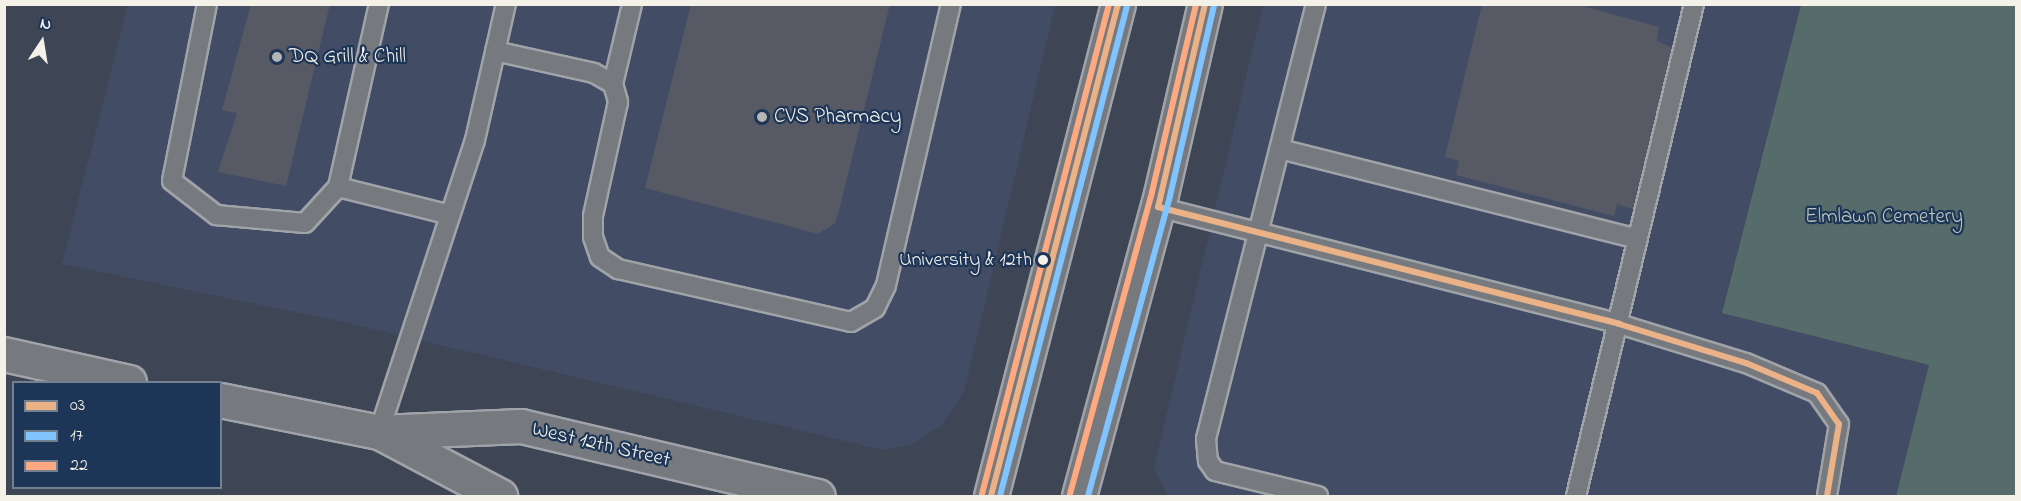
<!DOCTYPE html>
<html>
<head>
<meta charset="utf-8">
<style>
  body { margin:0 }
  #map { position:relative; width:2021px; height:501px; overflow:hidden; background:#3e4656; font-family:"Indie Flower",sans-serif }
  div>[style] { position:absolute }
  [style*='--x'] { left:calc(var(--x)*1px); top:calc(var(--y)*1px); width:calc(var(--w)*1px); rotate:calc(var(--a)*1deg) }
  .built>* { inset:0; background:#434c65 }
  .green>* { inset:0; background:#566c6a }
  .building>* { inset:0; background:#575a64 }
  .roads { filter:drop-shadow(2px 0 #a0a3a8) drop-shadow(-2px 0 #a0a3a8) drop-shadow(0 2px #a0a3a8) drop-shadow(0 -2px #a0a3a8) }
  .lane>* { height:18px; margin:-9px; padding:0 9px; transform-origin:9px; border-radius:9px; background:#767a7f }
  .secondary>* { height:33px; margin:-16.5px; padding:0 16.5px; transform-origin:16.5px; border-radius:16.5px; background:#767a7f }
  .bus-1>* { height:6px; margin:-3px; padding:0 3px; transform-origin:3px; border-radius:3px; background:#ebb288 }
  .bus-2>* { height:6px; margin:-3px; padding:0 3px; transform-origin:3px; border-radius:3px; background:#80c4ff }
  .bus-3>* { height:6px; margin:-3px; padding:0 3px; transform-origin:3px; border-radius:3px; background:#ffa980 }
  .dots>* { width:16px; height:16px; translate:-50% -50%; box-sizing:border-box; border:3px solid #1d3557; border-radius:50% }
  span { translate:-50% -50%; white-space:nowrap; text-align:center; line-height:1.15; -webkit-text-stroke:4.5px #1d3557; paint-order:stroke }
  .bus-label { font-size:20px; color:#f4f1e8 }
  .right { translate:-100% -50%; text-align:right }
  .poi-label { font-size:21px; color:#f4f1e8 }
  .left { translate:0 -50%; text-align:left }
  .park-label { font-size:21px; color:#bec5bd }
  .street-label { font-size:21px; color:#f4f1e8 }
  .frame { position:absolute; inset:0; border:6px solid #f4f1e8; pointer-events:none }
  .legend { position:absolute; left:12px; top:381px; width:210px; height:108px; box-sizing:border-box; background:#1d3557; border:2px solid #738091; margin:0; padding:8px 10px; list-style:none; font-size:18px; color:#f4f1e8 }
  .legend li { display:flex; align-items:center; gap:12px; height:30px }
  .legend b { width:30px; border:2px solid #738091 }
  .north { position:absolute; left:12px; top:12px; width:60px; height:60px; -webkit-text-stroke:4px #1d3557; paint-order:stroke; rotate:12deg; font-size:16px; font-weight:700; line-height:24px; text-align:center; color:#f4f1e8 }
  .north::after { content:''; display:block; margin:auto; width:21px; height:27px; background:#f4f1e8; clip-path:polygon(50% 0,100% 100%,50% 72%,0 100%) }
</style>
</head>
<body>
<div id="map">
  <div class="built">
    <div style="clip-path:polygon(128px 5px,1055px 5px,964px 392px,942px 425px,912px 444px,883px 450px,335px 320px,62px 264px)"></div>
    <div style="clip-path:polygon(1263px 5px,1801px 5px,1722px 312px,1929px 365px,1896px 496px,1168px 496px,1154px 468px)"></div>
  </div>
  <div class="green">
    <div style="clip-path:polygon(1801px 5px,2016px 5px,2016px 496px,1896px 496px,1929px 365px,1722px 313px)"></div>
  </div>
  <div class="building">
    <div style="clip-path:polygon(251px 4px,330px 4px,286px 186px,218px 172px,237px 113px,222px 110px)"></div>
    <div style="clip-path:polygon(691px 4px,890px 4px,839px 211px,835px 223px,818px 234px,645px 188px)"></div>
    <div style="clip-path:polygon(1482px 4px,1576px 4px,1659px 27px,1657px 41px,1672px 48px,1633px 209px,1617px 204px,1614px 216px,1456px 175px,1459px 161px,1445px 157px)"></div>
  </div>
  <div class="roads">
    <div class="lane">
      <div style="--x:207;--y:4;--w:180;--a:101.2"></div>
      <div style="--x:172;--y:181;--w:56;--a:37.7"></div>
      <div style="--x:216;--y:215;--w:89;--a:5.1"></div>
      <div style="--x:305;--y:223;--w:49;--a:-47.5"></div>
      <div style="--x:338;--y:187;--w:188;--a:-77.4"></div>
      <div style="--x:1316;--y:4;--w:449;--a:104.2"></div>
      <div style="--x:1206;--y:439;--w:22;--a:85"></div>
      <div style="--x:1208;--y:461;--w:12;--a:55"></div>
      <div style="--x:1215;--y:471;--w:106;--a:13.6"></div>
      <div style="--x:495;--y:51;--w:101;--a:12.5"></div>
      <div style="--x:594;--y:73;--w:22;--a:30"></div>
      <div style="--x:613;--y:84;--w:19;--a:74"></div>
      <div style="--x:618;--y:102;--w:117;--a:102.4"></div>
      <div style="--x:593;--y:216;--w:21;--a:90"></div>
      <div style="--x:593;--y:237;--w:21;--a:71"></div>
      <div style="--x:600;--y:257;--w:22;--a:34"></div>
      <div style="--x:618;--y:269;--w:239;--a:12.8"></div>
      <div style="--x:851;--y:322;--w:28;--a:-30"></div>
      <div style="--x:875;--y:308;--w:25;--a:-64"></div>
      <div style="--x:886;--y:285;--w:288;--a:-77"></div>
      <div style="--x:613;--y:84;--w:82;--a:-76.6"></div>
      <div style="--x:1280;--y:149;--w:368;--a:14.1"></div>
      <div style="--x:338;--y:187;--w:115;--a:14"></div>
      <div style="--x:1158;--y:207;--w:476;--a:14.2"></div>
      <div style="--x:1619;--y:324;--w:133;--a:17.1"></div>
      <div style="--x:1746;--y:363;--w:77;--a:22.9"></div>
      <div style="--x:1817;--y:393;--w:38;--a:55"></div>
      <div style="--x:1839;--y:424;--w:73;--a:99.5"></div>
      <div style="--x:379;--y:432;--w:307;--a:-71.8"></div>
      <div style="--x:475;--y:140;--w:139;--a:-77.2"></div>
      <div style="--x:1576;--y:496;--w:506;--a:-76.51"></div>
    </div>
    <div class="secondary">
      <div style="--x:4;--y:354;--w:128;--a:12.6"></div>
      <div style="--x:220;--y:400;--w:162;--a:11.4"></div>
      <div style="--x:379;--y:432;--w:142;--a:-2.4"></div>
      <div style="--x:521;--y:426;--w:305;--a:13.3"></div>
      <div style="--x:381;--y:433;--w:135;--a:27.9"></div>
      <div style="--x:991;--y:496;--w:508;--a:-75.53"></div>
      <div style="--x:1079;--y:496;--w:313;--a:-74.8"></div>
      <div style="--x:1161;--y:194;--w:195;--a:-77"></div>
    </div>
  </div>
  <div class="bus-1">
    <div style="--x:1205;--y:4;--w:208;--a:103"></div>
    <div style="--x:1158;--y:207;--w:476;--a:14.2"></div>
    <div style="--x:1619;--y:324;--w:133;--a:17.1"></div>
    <div style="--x:1746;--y:363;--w:77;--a:22.9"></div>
    <div style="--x:1817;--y:393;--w:38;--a:55"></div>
    <div style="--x:1839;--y:424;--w:73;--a:99.5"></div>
    <div style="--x:991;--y:496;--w:508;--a:-75.53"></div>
  </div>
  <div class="bus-2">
    <div style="--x:1000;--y:496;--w:506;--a:-75.47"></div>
    <div style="--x:1088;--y:496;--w:311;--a:-74.7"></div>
    <div style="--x:1170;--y:196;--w:195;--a:-77"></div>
  </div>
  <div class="bus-3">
    <div style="--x:982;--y:494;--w:506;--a:-75.47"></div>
    <div style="--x:1070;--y:494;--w:313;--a:-74.8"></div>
    <div style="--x:1152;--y:192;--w:193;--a:-76.8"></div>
  </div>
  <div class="dots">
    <div style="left:277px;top:57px;background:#b4b5b5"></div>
    <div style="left:762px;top:117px;background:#b4b5b5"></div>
    <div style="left:1043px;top:260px;background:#f4f1e8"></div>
  </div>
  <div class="bus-label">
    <span class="right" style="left:1032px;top:260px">University &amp; 12th</span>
  </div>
  <div class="poi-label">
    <span class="left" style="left:289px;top:57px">DQ Grill &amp; Chill</span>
    <span class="left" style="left:774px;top:117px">CVS Pharmacy</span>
  </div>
  <div class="park-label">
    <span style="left:1884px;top:217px">Elmlawn Cemetery</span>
  </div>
  <div class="street-label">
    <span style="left:601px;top:445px;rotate:13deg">West 12th Street</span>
  </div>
  <div class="frame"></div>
  <ul class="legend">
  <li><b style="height:8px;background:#ebb288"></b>03</li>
  <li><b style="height:8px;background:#80c4ff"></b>17</li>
  <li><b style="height:8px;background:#ffa980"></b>22</li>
  </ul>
  <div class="north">N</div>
</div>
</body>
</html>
